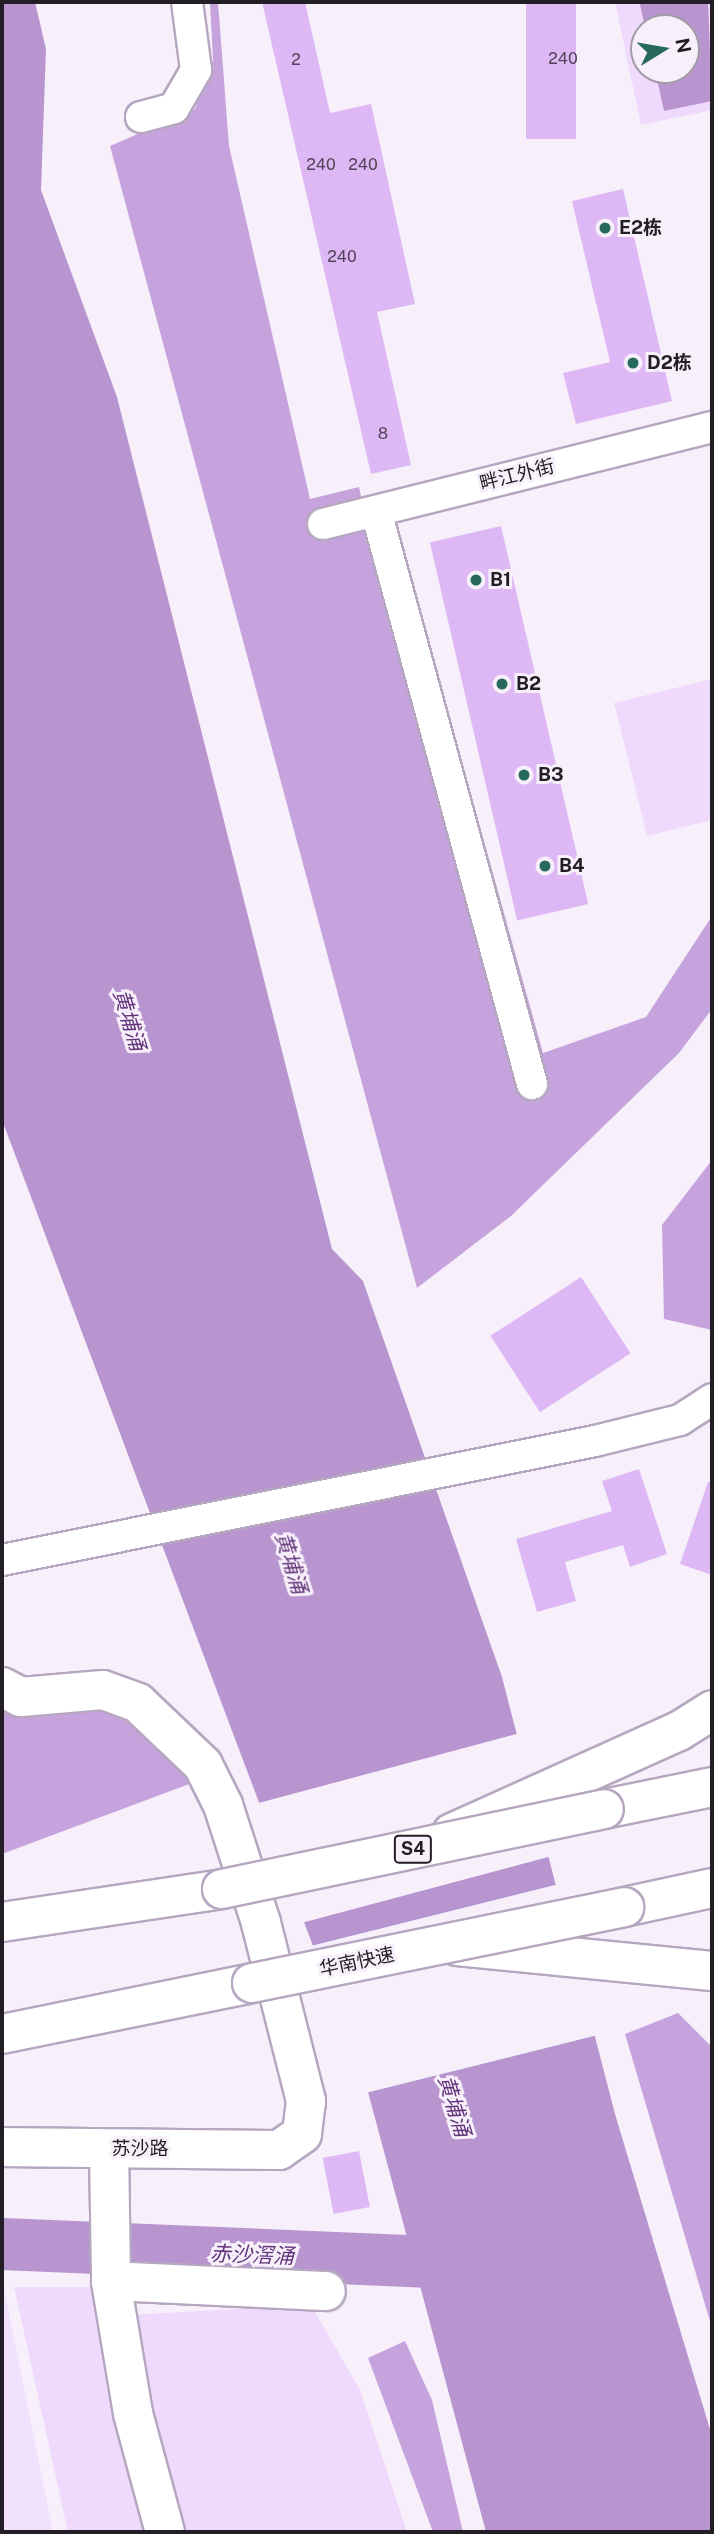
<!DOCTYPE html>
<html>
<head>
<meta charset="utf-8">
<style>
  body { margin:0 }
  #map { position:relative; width:714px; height:2534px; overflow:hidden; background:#f7f0fb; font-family:"Public Sans","Noto Sans SC",sans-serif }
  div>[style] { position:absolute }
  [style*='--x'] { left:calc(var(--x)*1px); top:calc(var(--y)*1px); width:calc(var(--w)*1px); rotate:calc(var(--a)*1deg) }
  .built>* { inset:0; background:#f2e1fc }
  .green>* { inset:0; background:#efd9fd }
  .forest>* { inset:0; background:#c7a3dd }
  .water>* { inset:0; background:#b995cf }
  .pier>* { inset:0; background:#f7f0fb; transform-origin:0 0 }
  .river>* { height:52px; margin:-26px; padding:0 26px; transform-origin:26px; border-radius:26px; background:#b995cf }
  .building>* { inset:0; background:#ddb8f4; transform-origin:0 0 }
  .roads { filter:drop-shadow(2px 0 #b6a7c0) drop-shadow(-2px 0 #b6a7c0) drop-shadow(0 2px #b6a7c0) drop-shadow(0 -2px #b6a7c0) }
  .street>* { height:30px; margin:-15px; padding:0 15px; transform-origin:15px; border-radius:15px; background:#fff }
  .secondary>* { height:38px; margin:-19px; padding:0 19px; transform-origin:19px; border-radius:19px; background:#fff }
  .highway>* { height:38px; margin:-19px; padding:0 19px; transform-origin:19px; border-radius:19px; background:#fff }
  .bridges { filter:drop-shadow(2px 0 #b6a7c0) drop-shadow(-2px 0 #b6a7c0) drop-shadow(0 2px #b6a7c0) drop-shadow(0 -2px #b6a7c0) }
  .highway-bridge>* { height:38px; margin:-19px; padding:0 19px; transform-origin:19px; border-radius:19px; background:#fff }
  .dots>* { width:19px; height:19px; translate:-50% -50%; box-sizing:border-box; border:4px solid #f7f0fb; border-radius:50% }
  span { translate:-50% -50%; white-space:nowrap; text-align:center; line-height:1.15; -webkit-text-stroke:6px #f7f0fb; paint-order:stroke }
  .number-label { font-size:16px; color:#52445a }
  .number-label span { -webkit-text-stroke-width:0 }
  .shield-label span { padding:2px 5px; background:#f7f0fb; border:2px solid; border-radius:5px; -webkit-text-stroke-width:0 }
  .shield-label { font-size:18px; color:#231d26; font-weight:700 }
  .poi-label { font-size:19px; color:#231d26; font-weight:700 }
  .left { translate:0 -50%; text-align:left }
  .street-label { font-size:19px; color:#231d26 }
  .water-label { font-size:21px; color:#62347b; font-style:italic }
  .frame { position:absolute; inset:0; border:4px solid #231d26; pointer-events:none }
  .north { position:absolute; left:630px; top:14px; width:70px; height:70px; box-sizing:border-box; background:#f7f0fb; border:2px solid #a29ca6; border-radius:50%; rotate:79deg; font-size:19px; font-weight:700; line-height:28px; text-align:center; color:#231d26 }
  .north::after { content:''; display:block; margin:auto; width:24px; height:32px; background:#276a5b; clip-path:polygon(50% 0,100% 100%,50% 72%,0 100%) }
</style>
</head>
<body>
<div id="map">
  <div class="built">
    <div style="clip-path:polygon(2px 2278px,53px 2532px,2px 2532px)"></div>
  </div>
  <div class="green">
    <div style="clip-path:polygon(evenodd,615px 2px,712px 2px,712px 110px,641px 125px,615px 2px,644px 28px,686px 28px,686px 70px,644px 70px,644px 28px)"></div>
    <div style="clip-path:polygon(712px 679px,712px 820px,647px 836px,614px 703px)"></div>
    <div style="clip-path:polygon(14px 2287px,93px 2287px,159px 2532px,68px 2532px)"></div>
    <div style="clip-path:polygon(311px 2305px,360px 2390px,407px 2532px,187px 2532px,153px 2426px,128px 2315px)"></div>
  </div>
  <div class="forest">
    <div style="clip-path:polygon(210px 2px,218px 2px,229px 146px,310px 499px,359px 487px,368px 529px,395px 522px,543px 1053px,646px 1017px,712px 916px,712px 1009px,679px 1053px,511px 1216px,417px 1288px,110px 146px,195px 109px,213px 60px)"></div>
    <div style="clip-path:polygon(712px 1160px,712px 1330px,664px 1319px,662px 1225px)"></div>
    <div style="clip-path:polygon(2px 1700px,125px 1704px,192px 1783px,2px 1854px)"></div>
    <div style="clip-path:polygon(678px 2013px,712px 2047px,712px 2328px,625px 2034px)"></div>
    <div style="clip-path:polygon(405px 2341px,432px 2400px,463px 2532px,433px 2532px,368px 2358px)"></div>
  </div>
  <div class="water">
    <div style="clip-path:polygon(2px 2px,35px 2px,46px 49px,41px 190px,117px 397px,332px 1249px,363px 1281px,502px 1677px,615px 2114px,712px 2436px,712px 2532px,486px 2532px,368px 2092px,2px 1120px)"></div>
    <div style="clip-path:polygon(708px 2px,712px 101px,664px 111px,655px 70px,686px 70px,686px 28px,645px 28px,640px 4px)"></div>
  </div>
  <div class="pier">
    <div style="left:520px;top:1733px;width:127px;height:276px;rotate:75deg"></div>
    <div style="left:559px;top:1884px;width:156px;height:259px;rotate:76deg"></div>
  </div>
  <div class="river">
    <div style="--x:2;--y:2244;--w:482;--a:2.4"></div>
  </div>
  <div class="building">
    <div style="clip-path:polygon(262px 2px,305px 2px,330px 113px,371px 104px,415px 304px,377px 312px,411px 465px,371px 474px)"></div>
    <div style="left:526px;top:2px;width:50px;height:137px"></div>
    <div style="clip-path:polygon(623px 189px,672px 401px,576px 424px,563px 373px,610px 362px,572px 201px)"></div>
    <div style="left:501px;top:526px;width:388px;height:73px;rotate:77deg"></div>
    <div style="left:581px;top:1277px;width:91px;height:108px;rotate:57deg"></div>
    <div style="clip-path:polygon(639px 1469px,667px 1554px,630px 1567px,623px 1545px,565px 1562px,576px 1601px,537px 1612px,516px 1539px,612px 1511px,602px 1481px)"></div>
    <div style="clip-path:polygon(708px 1482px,712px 1482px,712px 1575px,680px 1564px)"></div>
    <div style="left:359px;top:2151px;width:57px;height:37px;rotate:79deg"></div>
  </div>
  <div class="roads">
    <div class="street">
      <div style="--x:141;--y:117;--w:34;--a:-15"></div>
      <div style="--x:174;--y:108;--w:44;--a:-59.9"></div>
      <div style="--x:196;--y:70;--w:69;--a:-97.5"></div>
      <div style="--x:376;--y:511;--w:594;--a:74.77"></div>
      <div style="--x:323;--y:524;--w:401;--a:-14"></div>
      <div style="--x:2;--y:1560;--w:605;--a:-11.35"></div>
      <div style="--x:595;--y:1441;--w:88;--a:-13.9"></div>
      <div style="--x:680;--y:1420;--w:38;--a:-33"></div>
    </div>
    <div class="secondary">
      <div style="--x:2;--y:1687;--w:21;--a:28"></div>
      <div style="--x:21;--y:1697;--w:82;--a:-4.9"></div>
      <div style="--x:103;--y:1690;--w:37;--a:20"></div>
      <div style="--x:138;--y:1703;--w:90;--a:43.6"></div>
      <div style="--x:203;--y:1765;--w:45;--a:63.4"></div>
      <div style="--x:223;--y:1805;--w:124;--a:72.1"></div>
      <div style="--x:261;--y:1923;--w:184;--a:75.8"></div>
      <div style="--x:306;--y:2101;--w:33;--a:97"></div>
      <div style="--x:302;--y:2134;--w:28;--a:145"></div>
      <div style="--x:279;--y:2150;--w:277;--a:-179.4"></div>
      <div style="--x:109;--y:2149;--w:132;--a:89.1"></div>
      <div style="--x:165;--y:2532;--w:123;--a:-105.1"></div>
      <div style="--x:133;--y:2413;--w:134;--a:-99.5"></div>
      <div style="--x:111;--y:2281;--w:215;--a:2.7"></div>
    </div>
    <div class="highway">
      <div style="--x:604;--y:1809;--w:110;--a:-11.5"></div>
      <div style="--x:452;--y:1833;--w:249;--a:-24.2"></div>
      <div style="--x:679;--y:1731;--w:39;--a:-32"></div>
      <div style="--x:624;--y:1907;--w:90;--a:-12.2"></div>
      <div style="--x:2;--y:1922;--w:222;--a:-8.5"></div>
      <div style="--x:457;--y:1946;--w:256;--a:5.6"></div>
      <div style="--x:2;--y:2034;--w:255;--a:-11.5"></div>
    </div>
  </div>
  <div class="bridges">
    <div class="highway-bridge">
      <div style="--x:222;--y:1889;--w:390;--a:-11.8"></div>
      <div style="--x:252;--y:1983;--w:380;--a:-11.5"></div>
    </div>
  </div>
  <div class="dots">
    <div style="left:605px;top:228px;background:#276a5b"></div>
    <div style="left:633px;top:363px;background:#276a5b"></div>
    <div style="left:476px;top:580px;background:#276a5b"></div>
    <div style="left:502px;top:684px;background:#276a5b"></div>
    <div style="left:524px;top:775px;background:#276a5b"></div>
    <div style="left:545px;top:866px;background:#276a5b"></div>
  </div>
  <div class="number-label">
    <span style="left:563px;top:59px">240</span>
    <span style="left:296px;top:60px">2</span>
    <span style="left:321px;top:165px">240</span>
    <span style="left:363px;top:165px">240</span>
    <span style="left:342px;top:257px">240</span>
    <span style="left:383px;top:434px">8</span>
  </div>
  <div class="shield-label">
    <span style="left:413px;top:1849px">S4</span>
  </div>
  <div class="poi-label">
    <span class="left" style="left:619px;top:228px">E2栋</span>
    <span class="left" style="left:647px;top:363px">D2栋</span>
    <span class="left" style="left:490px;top:580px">B1</span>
    <span class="left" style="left:516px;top:684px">B2</span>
    <span class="left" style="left:538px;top:775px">B3</span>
    <span class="left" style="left:559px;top:866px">B4</span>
  </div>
  <div class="street-label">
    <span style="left:517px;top:475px;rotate:-14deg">畔江外街</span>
    <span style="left:357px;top:1962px;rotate:-12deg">华南快速</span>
    <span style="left:140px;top:2149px">苏沙路</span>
  </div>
  <div class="water-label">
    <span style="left:129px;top:1020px;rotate:73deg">黄埔涌</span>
    <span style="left:291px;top:1563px;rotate:73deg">黄埔涌</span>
    <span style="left:454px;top:2106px;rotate:73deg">黄埔涌</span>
    <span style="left:252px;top:2255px;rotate:2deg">赤沙滘涌</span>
  </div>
  <div class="frame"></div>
  <div class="north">N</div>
</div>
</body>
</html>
